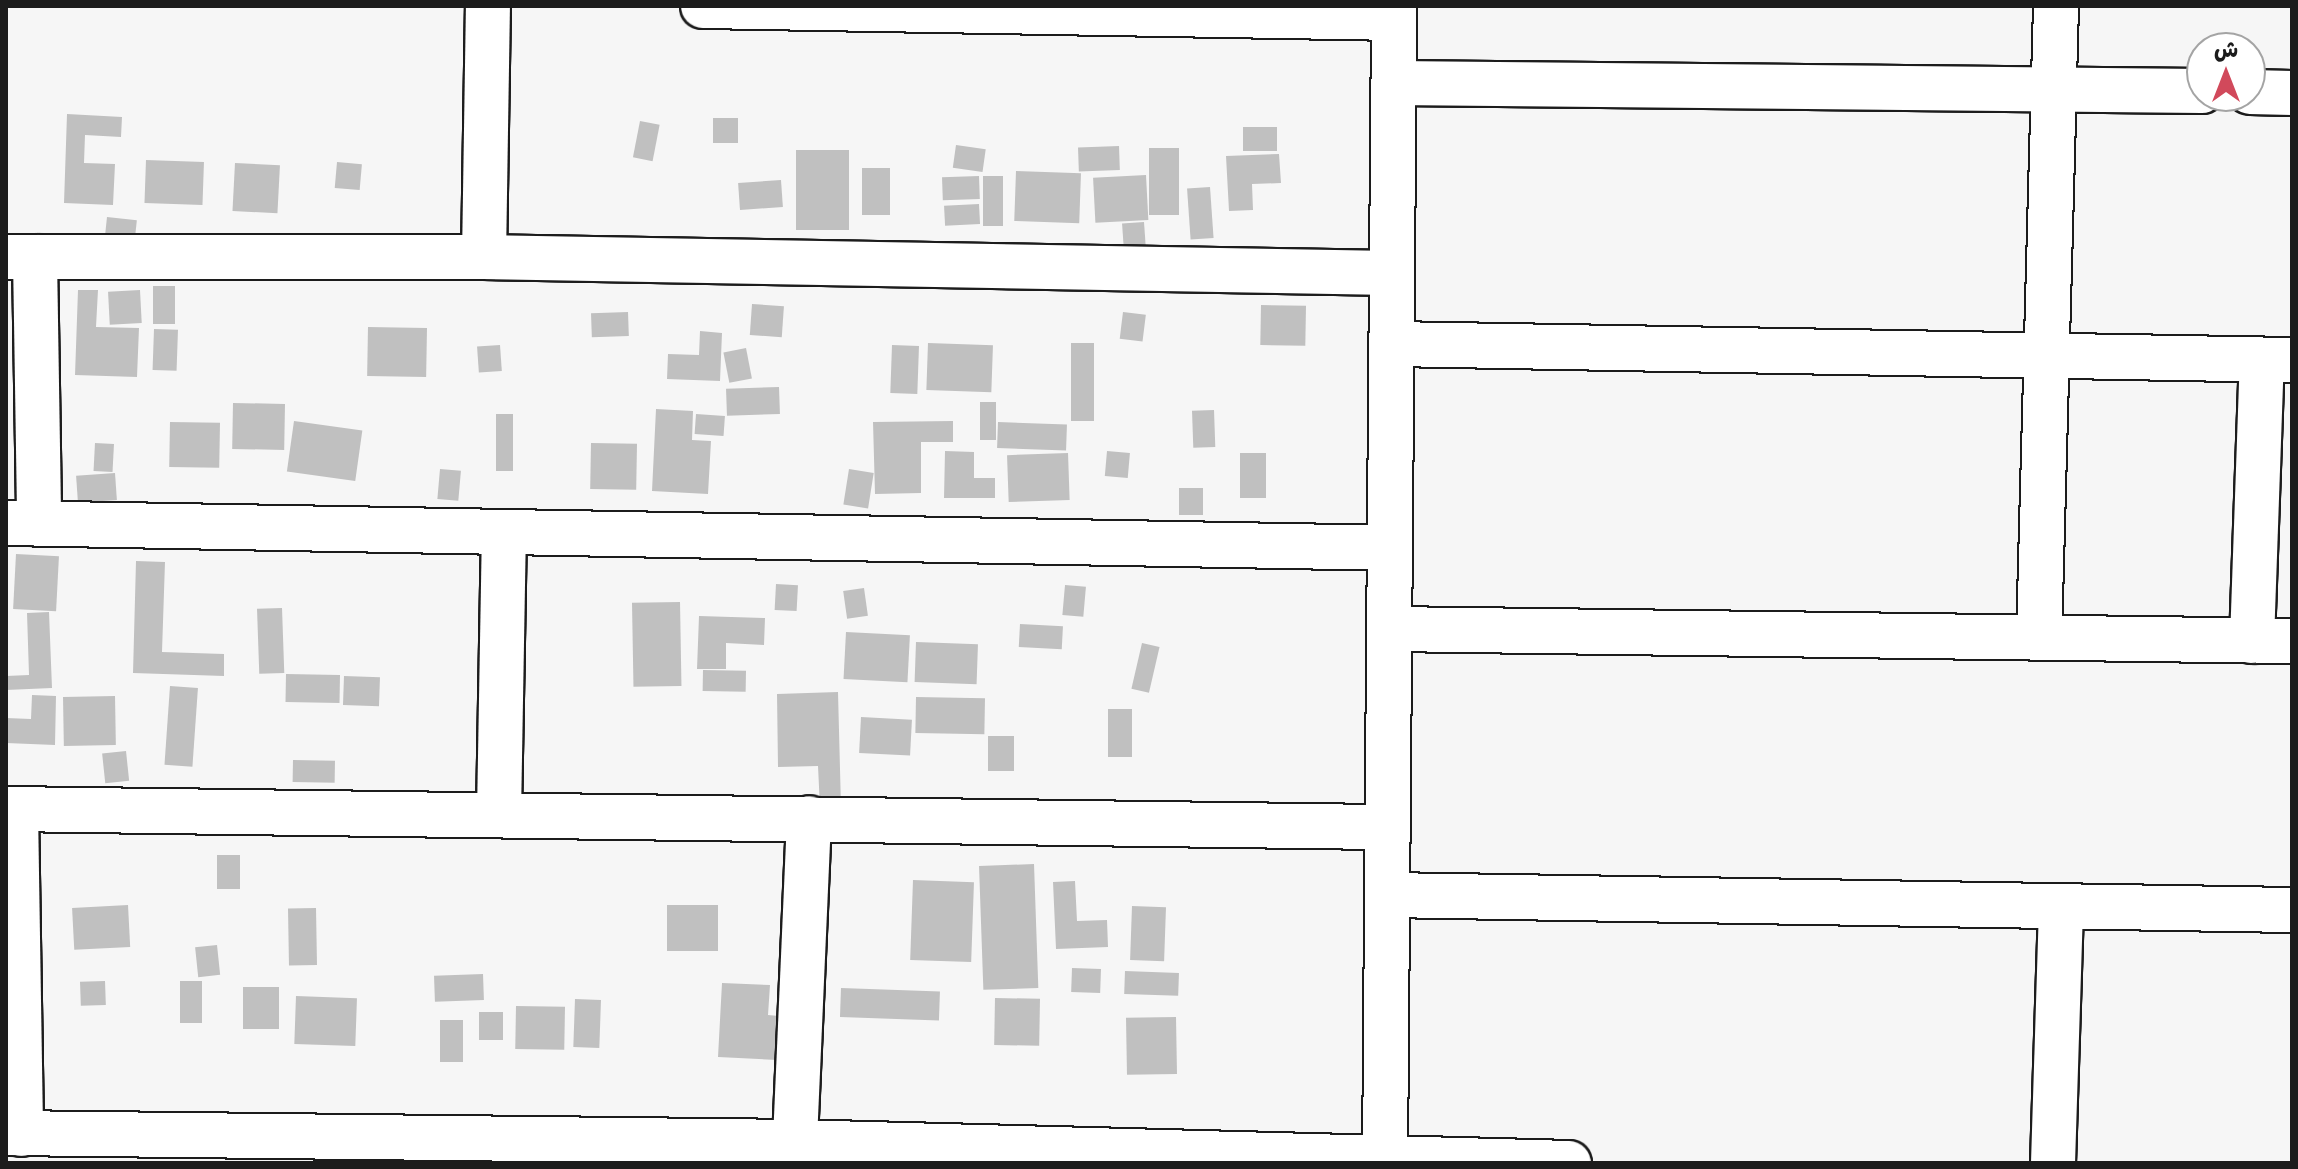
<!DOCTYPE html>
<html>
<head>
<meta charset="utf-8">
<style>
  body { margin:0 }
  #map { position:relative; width:2298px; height:1169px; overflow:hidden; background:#f6f6f6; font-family:Pangolin,"Playpen Sans Arabic",sans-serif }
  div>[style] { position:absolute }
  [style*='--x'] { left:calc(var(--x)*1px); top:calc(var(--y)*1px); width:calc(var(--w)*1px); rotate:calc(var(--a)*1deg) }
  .building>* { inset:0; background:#c0c0c0; transform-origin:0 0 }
  .roads { filter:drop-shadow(2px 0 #1c1c1c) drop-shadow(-2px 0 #1c1c1c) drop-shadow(0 2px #1c1c1c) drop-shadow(0 -2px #1c1c1c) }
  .minor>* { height:44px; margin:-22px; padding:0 22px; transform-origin:22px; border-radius:22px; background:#fff }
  span { translate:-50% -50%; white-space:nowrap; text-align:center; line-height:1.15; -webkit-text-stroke:8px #fff; paint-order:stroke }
  .frame { position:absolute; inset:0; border:8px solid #1c1c1c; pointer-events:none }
  .north { position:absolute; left:2186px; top:32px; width:80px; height:80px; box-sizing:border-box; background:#fff; border:2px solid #a4a4a4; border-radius:50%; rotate:0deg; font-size:22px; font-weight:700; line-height:32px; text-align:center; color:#1c1c1c }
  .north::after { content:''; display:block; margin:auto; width:28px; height:36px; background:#d1495b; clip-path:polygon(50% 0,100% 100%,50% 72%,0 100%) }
</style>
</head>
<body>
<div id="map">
  <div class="building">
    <div style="clip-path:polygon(67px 114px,122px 117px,121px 137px,85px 135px,84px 163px,115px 164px,113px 205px,64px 203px)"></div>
    <div style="left:713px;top:118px;width:25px;height:25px"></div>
    <div style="left:640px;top:121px;width:20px;height:37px;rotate:11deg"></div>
    <div style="left:1243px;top:127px;width:34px;height:24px"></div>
    <div style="left:956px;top:145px;width:30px;height:23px;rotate:8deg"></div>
    <div style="left:1119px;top:146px;width:24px;height:41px;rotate:88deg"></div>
    <div style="left:1149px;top:148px;width:30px;height:67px"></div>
    <div style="left:796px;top:150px;width:53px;height:80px"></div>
    <div style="clip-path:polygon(1279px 154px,1281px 183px,1252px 184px,1253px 210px,1229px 211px,1226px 156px)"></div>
    <div style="left:146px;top:160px;width:58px;height:43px;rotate:2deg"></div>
    <div style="left:337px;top:162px;width:25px;height:26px;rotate:5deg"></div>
    <div style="left:235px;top:163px;width:45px;height:48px;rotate:3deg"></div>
    <div style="left:862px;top:168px;width:28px;height:47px"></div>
    <div style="left:1016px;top:171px;width:65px;height:50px;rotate:2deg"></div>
    <div style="left:1146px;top:175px;width:45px;height:53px;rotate:87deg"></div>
    <div style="left:979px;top:176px;width:23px;height:37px;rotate:88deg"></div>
    <div style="left:983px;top:176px;width:20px;height:50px"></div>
    <div style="left:781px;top:180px;width:27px;height:43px;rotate:86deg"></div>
    <div style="left:1210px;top:187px;width:51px;height:23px;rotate:86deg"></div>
    <div style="left:979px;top:204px;width:20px;height:35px;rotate:87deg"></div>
    <div style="left:107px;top:217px;width:30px;height:25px;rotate:6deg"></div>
    <div style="left:1144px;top:222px;width:44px;height:22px;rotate:86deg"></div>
    <div style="left:153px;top:286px;width:22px;height:38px"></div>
    <div style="clip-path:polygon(78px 290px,98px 290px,96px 327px,139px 328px,137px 377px,75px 375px)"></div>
    <div style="left:140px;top:290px;width:33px;height:32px;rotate:87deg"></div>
    <div style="left:752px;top:304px;width:32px;height:31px;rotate:4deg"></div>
    <div style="left:1261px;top:305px;width:45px;height:40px;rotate:1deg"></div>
    <div style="left:628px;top:312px;width:24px;height:37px;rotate:88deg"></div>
    <div style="left:1123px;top:312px;width:23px;height:27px;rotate:7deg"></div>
    <div style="left:368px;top:327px;width:59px;height:49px;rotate:1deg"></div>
    <div style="left:154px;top:329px;width:24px;height:41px;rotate:2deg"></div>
    <div style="clip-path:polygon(700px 331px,722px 333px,720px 381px,667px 379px,668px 354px,699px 355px)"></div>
    <div style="left:928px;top:343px;width:65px;height:47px;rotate:2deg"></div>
    <div style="left:1071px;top:343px;width:23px;height:78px"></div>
    <div style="left:500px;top:345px;width:26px;height:23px;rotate:86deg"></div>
    <div style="left:892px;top:345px;width:27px;height:48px;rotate:2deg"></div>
    <div style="left:746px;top:348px;width:31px;height:23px;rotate:79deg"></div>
    <div style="left:779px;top:387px;width:27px;height:53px;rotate:88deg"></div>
    <div style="left:980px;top:402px;width:16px;height:38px"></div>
    <div style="left:233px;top:403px;width:52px;height:46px;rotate:1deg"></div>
    <div style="clip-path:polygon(656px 409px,693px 411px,692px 440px,711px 441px,708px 494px,652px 491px)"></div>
    <div style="left:1214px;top:410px;width:37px;height:22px;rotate:88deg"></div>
    <div style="left:496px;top:414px;width:17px;height:57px"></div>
    <div style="left:696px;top:414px;width:29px;height:20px;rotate:4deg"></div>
    <div style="left:294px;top:421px;width:69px;height:51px;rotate:8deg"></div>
    <div style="clip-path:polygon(953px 421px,953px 442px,921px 442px,921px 493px,875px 494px,873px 422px)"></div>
    <div style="left:170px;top:422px;width:50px;height:45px;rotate:1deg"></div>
    <div style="left:998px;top:422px;width:69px;height:26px;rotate:2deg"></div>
    <div style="left:95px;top:443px;width:19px;height:28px;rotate:3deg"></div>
    <div style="left:591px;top:443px;width:46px;height:46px;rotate:1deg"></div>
    <div style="clip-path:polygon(945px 451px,974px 452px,974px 478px,995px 478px,995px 498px,944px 498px)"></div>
    <div style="left:1107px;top:451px;width:23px;height:25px;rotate:5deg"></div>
    <div style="left:1068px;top:453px;width:47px;height:61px;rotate:88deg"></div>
    <div style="left:1240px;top:453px;width:26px;height:45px"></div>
    <div style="left:440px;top:469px;width:21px;height:30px;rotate:5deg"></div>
    <div style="left:849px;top:469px;width:25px;height:36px;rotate:9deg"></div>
    <div style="left:115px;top:473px;width:27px;height:39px;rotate:86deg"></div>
    <div style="left:1179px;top:488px;width:24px;height:27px"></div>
    <div style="left:16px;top:554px;width:43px;height:55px;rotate:3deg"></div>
    <div style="clip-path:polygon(136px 561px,165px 562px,162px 652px,224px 654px,224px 676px,133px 673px)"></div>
    <div style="left:776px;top:584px;width:22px;height:26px;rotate:3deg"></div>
    <div style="left:1065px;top:585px;width:21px;height:30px;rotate:5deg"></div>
    <div style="left:864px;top:588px;width:28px;height:21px;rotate:82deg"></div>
    <div style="left:680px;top:602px;width:84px;height:48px;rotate:89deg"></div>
    <div style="left:282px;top:608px;width:65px;height:25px;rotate:88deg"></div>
    <div style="clip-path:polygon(49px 612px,52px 688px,6px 690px,6px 676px,29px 675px,27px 613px)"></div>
    <div style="clip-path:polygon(699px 616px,765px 618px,764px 645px,726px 643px,726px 669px,697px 669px)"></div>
    <div style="left:1020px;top:624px;width:43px;height:23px;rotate:3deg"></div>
    <div style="left:846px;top:632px;width:64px;height:47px;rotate:3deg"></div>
    <div style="left:916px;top:642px;width:62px;height:40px;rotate:2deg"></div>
    <div style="left:1142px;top:643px;width:18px;height:47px;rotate:13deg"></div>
    <div style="left:703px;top:670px;width:43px;height:21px;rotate:1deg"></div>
    <div style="left:286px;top:674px;width:54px;height:28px;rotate:1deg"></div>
    <div style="left:344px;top:676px;width:36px;height:29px;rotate:2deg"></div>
    <div style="left:170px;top:686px;width:28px;height:79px;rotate:4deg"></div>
    <div style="clip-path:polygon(838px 692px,841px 807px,820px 808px,818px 766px,778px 767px,777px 694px)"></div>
    <div style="clip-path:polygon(32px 695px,56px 696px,55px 745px,6px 743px,6px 718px,31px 719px)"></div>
    <div style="left:115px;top:696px;width:49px;height:52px;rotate:89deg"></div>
    <div style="left:916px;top:697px;width:69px;height:36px;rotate:1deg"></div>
    <div style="left:1108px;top:709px;width:24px;height:48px"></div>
    <div style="left:861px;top:717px;width:51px;height:36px;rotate:3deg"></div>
    <div style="left:988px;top:736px;width:26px;height:35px"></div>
    <div style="left:126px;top:751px;width:30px;height:24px;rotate:84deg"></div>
    <div style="left:293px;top:760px;width:42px;height:22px;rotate:1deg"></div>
    <div style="left:217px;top:855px;width:23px;height:34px"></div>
    <div style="left:1034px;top:864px;width:124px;height:55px;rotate:88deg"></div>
    <div style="left:913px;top:880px;width:61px;height:80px;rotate:2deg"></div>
    <div style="clip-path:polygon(1075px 881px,1077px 921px,1107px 920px,1108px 947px,1056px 949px,1053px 882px)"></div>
    <div style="left:128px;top:905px;width:42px;height:56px;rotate:87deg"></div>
    <div style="left:667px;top:905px;width:51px;height:46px"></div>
    <div style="left:1132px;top:906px;width:34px;height:54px;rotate:2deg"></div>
    <div style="left:316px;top:908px;width:57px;height:28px;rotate:89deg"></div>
    <div style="left:217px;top:945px;width:30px;height:22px;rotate:84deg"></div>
    <div style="left:1072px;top:968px;width:29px;height:24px;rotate:2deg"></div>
    <div style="left:1125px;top:971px;width:54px;height:23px;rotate:2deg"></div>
    <div style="left:483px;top:974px;width:26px;height:49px;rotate:88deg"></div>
    <div style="left:105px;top:981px;width:24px;height:25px;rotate:88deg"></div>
    <div style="left:180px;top:981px;width:22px;height:42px"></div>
    <div style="clip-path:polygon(722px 983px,770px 985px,768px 1015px,779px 1016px,777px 1060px,718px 1057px)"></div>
    <div style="left:279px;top:987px;width:42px;height:36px;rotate:90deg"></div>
    <div style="left:841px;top:988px;width:99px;height:29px;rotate:2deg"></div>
    <div style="left:296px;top:996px;width:61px;height:48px;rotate:2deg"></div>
    <div style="left:995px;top:998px;width:45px;height:47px;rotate:1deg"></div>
    <div style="left:575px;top:999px;width:26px;height:48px;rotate:2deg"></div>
    <div style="left:516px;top:1006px;width:49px;height:43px;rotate:1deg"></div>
    <div style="left:479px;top:1012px;width:24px;height:28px"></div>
    <div style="left:1176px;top:1017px;width:57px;height:50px;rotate:89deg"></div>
    <div style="left:440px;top:1020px;width:23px;height:42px"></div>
  </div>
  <div class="roads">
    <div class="minor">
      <div style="--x:703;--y:6;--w:691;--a:0.99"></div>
      <div style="--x:1394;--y:83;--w:808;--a:0.57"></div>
      <div style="--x:2250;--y:92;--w:42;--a:1.4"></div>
      <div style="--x:6;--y:257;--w:478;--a:0"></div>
      <div style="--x:484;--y:257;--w:908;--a:1.01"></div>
      <div style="--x:35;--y:257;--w:267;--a:89.1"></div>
      <div style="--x:484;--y:257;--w:251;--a:-89.1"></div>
      <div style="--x:1392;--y:344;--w:900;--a:1.02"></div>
      <div style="--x:6;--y:523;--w:1384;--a:1.03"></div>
      <div style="--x:1389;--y:629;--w:903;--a:0.76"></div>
      <div style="--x:2039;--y:638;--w:632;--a:-88.46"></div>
      <div style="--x:2252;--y:641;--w:281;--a:-88"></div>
      <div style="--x:6;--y:809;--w:1382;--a:0.75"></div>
      <div style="--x:16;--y:810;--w:324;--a:89.1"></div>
      <div style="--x:499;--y:814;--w:279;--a:-89"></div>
      <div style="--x:1387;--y:895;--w:905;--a:0.95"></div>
      <div style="--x:6;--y:1133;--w:788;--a:0.65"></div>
      <div style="--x:794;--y:1142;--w:775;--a:1.55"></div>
      <div style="--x:794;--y:1163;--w:345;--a:-87.5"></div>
      <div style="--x:1385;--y:1163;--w:1157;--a:-89.55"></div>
      <div style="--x:2053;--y:1163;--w:256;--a:-88.2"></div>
    </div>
  </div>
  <div class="frame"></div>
  <div class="north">ش</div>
</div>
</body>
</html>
